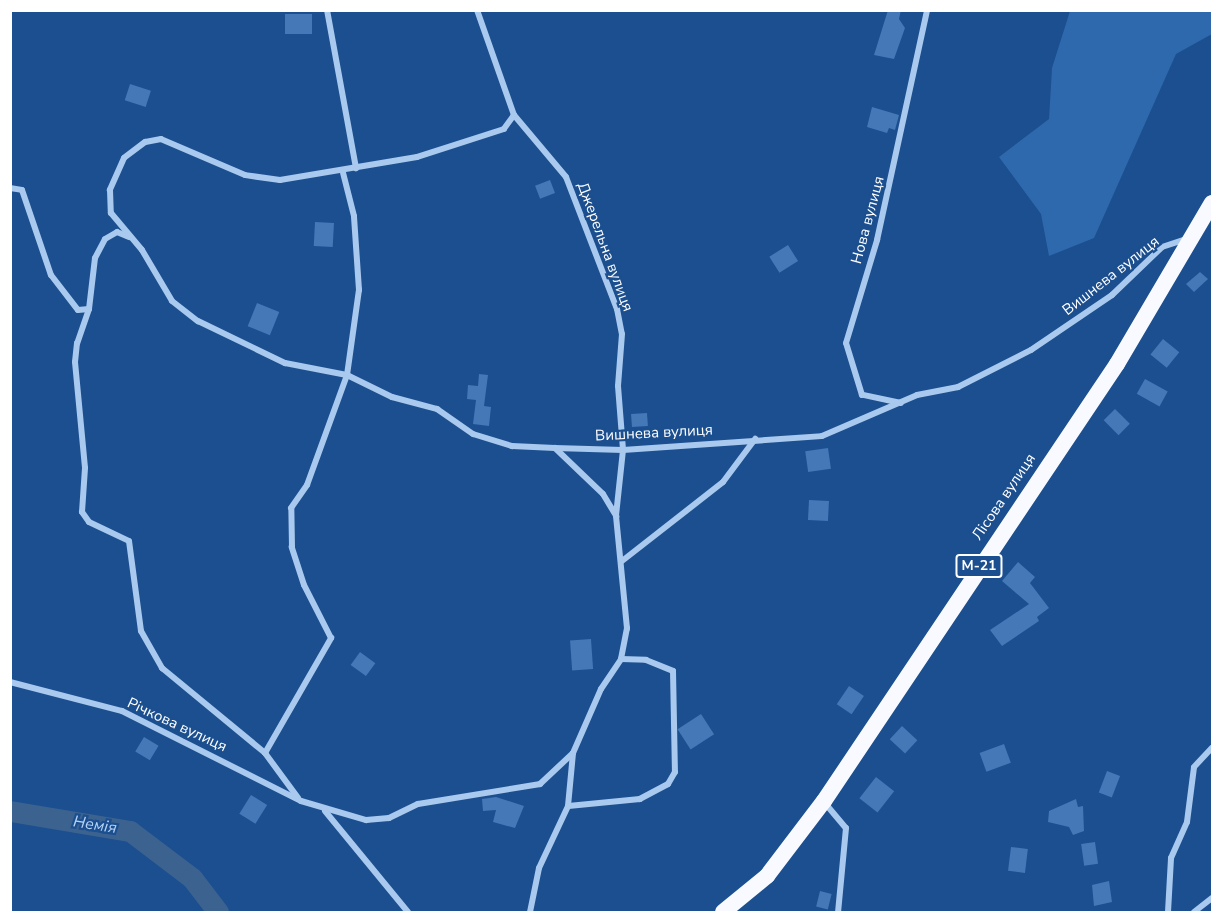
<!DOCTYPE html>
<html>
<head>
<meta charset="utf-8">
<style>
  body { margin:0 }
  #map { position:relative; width:1223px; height:923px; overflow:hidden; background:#1b4f8f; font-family:"Nunito Sans",sans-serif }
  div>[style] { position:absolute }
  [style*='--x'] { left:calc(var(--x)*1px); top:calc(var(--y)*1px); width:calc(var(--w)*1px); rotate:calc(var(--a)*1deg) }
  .green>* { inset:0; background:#2e69ad }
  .river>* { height:21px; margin:-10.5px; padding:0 10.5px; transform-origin:10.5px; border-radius:10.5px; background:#3c6290 }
  .building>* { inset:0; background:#4478b7; transform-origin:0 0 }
  .minor>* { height:6px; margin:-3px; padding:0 3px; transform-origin:3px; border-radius:3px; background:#a9c9ee }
  .trunk>* { height:16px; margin:-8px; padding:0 8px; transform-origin:8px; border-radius:8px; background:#f8faff }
  span { translate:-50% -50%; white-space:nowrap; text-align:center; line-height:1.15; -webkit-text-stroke:4.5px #1b4f8f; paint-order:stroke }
  .shield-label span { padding:2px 4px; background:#1b4f8f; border:2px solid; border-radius:4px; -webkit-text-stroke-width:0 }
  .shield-label { font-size:14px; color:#fff; font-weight:700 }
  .street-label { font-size:15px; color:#fff }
  .water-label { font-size:16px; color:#b5d3f5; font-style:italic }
  .frame { position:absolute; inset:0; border:12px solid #fff; pointer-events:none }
</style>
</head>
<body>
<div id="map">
  <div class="green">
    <div style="clip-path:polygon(1070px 11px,1212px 11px,1212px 34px,1176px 54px,1094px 238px,1049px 256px,1041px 214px,999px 157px,1049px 119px,1052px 68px)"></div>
  </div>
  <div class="river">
    <div style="--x:10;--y:811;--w:122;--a:9.5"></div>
    <div style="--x:130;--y:831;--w:78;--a:37.2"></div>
    <div style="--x:192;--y:878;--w:43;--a:52.6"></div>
  </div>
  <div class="building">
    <div style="clip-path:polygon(888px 10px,901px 10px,899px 19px,905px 28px,894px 59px,874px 55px)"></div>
    <div style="left:312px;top:14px;width:20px;height:27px;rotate:90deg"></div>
    <div style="left:130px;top:84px;width:22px;height:17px;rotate:18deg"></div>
    <div style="clip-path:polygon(872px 107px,899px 115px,895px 130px,889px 128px,887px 133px,867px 127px)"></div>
    <div style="left:550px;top:180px;width:14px;height:16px;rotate:69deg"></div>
    <div style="left:315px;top:222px;width:19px;height:24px;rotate:3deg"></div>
    <div style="left:788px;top:245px;width:19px;height:22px;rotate:58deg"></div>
    <div style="clip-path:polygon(1200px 272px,1208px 279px,1194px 292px,1186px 284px)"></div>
    <div style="left:257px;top:303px;width:24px;height:25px;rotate:22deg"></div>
    <div style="left:1163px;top:339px;width:21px;height:20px;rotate:39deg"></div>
    <div style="clip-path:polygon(479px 374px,488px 375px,484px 406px,491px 407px,489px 426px,473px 424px,476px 400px,467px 399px,468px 385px,478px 386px)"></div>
    <div style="left:1145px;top:379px;width:26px;height:17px;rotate:29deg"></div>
    <div style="left:1115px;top:409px;width:21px;height:16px;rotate:45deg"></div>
    <div style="left:647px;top:413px;width:13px;height:16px;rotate:86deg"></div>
    <div style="left:828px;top:448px;width:21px;height:23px;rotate:82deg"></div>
    <div style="left:809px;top:500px;width:20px;height:20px;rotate:3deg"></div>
    <div style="clip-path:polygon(1018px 562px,1035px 577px,1030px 583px,1049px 608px,1037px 617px,1039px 621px,1002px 646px,990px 630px,1029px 604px,1002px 581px)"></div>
    <div style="left:591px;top:639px;width:30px;height:21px;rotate:86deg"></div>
    <div style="left:360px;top:652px;width:19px;height:16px;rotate:36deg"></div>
    <div style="left:849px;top:686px;width:18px;height:22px;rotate:34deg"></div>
    <div style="left:701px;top:714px;width:24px;height:28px;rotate:57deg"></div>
    <div style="left:902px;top:726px;width:21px;height:18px;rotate:43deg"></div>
    <div style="left:144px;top:737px;width:17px;height:17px;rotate:31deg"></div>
    <div style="left:1004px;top:744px;width:20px;height:26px;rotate:70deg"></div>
    <div style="left:1107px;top:771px;width:14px;height:23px;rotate:21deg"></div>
    <div style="left:876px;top:777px;width:23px;height:27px;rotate:38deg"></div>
    <div style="left:251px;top:795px;width:19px;height:22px;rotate:32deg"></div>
    <div style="clip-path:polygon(496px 797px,524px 806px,515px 828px,493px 822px,496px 810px,483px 811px,482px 799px)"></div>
    <div style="clip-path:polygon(1076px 799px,1078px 807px,1083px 806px,1084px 831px,1073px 835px,1069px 827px,1048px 822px,1049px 811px)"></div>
    <div style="left:1095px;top:842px;width:22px;height:14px;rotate:82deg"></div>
    <div style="left:1011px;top:847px;width:17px;height:24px;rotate:7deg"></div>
    <div style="clip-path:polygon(1109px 881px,1112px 902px,1094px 906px,1092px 885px)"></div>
    <div style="left:820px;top:891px;width:12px;height:16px;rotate:14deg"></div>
  </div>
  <div class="minor">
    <div style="--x:327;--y:10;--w:161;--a:79.6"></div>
    <div style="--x:477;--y:10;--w:111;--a:70.6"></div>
    <div style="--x:514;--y:115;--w:81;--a:50"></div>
    <div style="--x:566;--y:177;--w:142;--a:68.9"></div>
    <div style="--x:617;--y:309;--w:25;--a:79"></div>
    <div style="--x:622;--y:334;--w:52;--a:94.4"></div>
    <div style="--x:618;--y:386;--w:64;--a:85.5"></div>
    <div style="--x:623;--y:450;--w:66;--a:96.1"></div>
    <div style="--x:514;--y:115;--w:17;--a:126"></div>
    <div style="--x:504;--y:129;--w:91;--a:162.2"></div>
    <div style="--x:417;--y:157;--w:139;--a:170.5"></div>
    <div style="--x:280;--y:180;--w:35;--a:-172"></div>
    <div style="--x:245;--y:175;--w:91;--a:-156.8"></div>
    <div style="--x:161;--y:139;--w:16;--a:169"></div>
    <div style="--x:145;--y:142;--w:26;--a:143"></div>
    <div style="--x:124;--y:158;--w:35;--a:114"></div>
    <div style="--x:110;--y:190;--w:23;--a:88"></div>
    <div style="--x:111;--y:213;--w:48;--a:50"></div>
    <div style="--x:142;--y:250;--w:59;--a:59.5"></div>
    <div style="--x:172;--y:301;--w:33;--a:38"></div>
    <div style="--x:198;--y:321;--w:97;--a:25.8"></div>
    <div style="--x:285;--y:363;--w:63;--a:11"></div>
    <div style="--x:347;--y:375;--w:50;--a:26.1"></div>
    <div style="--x:392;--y:397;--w:47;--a:14.9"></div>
    <div style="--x:437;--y:409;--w:44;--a:34.8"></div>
    <div style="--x:473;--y:434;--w:41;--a:17.1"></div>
    <div style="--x:512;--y:446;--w:43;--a:2.7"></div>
    <div style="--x:555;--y:448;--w:68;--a:1.7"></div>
    <div style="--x:623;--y:450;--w:199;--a:-4"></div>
    <div style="--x:822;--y:436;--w:103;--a:-23.3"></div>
    <div style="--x:917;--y:395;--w:42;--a:-11"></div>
    <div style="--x:958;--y:387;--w:82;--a:-26.9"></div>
    <div style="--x:1031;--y:350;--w:98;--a:-34.2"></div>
    <div style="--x:1112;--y:295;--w:69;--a:-43.8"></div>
    <div style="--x:1162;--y:247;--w:26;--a:-18"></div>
    <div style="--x:10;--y:188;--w:12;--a:9"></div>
    <div style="--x:22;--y:190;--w:90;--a:71.2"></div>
    <div style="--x:51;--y:275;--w:44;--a:52.4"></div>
    <div style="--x:78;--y:310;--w:11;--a:-5"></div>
    <div style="--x:89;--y:309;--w:51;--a:-83.3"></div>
    <div style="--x:95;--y:258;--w:21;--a:-62"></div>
    <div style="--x:105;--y:239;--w:14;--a:-30"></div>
    <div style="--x:117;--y:232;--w:13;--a:23"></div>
    <div style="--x:89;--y:309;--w:36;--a:109"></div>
    <div style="--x:77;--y:343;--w:19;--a:96"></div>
    <div style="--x:75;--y:362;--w:106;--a:84.6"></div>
    <div style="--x:85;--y:468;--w:44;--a:93.9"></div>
    <div style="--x:82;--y:512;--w:12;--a:55"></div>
    <div style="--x:89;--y:522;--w:44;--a:25.4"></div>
    <div style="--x:129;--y:541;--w:91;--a:82.4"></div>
    <div style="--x:141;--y:631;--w:43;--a:60.4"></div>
    <div style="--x:162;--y:668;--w:134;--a:39.5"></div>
    <div style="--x:265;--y:753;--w:56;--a:53.7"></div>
    <div style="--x:901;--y:403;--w:40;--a:-168"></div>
    <div style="--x:862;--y:395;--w:54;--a:-107.1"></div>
    <div style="--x:846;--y:343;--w:108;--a:-73.2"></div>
    <div style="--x:877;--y:240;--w:235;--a:-77.7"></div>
    <div style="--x:555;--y:448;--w:66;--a:43.8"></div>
    <div style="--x:603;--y:494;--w:26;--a:59"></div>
    <div style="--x:616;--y:516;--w:113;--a:84.4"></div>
    <div style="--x:627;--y:628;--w:32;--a:101"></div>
    <div style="--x:622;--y:561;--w:128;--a:-38"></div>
    <div style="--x:723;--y:482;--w:54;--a:-53.3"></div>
    <div style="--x:10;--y:682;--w:116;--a:14.5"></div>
    <div style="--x:122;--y:711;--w:200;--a:26.7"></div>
    <div style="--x:301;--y:801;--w:68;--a:16.3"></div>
    <div style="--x:366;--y:820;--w:23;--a:-5"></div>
    <div style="--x:389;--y:818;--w:32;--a:-26"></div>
    <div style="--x:418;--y:804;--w:124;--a:-9.3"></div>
    <div style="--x:540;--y:784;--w:45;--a:-43.2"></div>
    <div style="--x:573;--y:753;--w:70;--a:-66.4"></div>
    <div style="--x:601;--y:689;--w:36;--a:-56"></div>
    <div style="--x:621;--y:659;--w:25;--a:2"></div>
    <div style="--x:646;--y:660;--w:29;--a:22"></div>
    <div style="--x:673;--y:671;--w:101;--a:88.9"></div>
    <div style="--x:675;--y:772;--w:14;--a:120"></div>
    <div style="--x:668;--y:784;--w:32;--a:152"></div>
    <div style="--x:640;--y:799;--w:72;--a:174.4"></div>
    <div style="--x:568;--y:806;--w:53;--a:-84.6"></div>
    <div style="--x:265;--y:753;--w:133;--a:-60.1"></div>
    <div style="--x:331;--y:638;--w:59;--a:-117"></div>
    <div style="--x:304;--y:585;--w:40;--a:-108"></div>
    <div style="--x:292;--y:547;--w:39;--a:-91"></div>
    <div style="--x:291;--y:508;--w:28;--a:-55"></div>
    <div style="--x:307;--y:485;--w:117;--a:-70"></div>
    <div style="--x:347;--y:375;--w:86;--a:-82"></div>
    <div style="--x:359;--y:290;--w:74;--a:-93.9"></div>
    <div style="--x:354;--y:216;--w:44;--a:-104.3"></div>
    <div style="--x:824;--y:802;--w:34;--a:50"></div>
    <div style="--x:846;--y:828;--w:84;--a:95.4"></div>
    <div style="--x:325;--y:811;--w:131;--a:50.6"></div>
    <div style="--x:530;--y:912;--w:45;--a:-78.4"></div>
    <div style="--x:539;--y:868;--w:68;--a:-64.9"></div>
    <div style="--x:1168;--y:912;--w:54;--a:-86.8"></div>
    <div style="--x:1171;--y:858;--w:39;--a:-66"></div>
    <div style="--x:1187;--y:822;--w:55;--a:-82.7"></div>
    <div style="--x:1194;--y:767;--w:26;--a:-47"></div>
    <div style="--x:1194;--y:912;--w:23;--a:-38"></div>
  </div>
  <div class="trunk">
    <div style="--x:723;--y:912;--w:57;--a:-39.3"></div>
    <div style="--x:767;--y:876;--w:94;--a:-52.8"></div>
    <div style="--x:824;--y:801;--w:526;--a:-56.16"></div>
    <div style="--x:1117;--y:364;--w:187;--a:-59.5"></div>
  </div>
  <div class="shield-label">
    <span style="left:979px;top:566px">М-21</span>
  </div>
  <div class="street-label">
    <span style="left:868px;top:220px;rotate:-75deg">Нова вулиця</span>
    <span style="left:605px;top:247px;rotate:70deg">Джерельна вулиця</span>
    <span style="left:1111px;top:276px;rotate:-38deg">Вишнева вулиця</span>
    <span style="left:654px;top:433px;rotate:-3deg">Вишнева вулиця</span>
    <span style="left:1004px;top:497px;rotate:-56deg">Лісова вулиця</span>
    <span style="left:177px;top:725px;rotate:25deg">Річкова вулиця</span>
  </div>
  <div class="water-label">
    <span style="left:95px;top:825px;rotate:9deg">Немія</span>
  </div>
  <div class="frame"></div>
</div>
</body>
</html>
